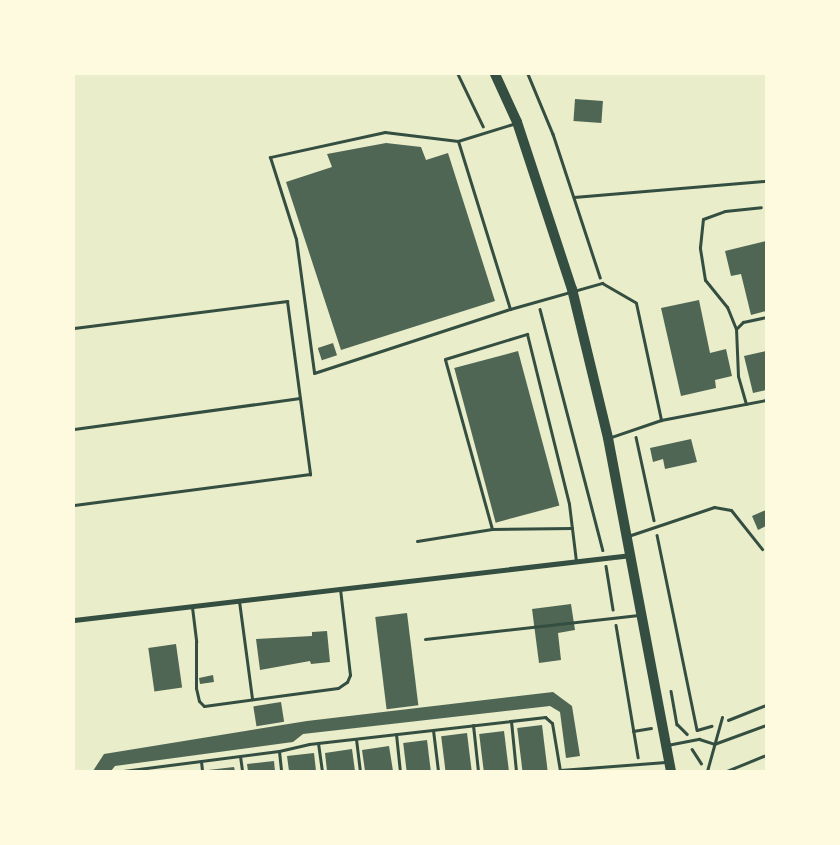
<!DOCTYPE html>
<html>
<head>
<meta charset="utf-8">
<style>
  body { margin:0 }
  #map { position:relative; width:840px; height:845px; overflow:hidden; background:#e9edc9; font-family:"Source Serif 4",serif }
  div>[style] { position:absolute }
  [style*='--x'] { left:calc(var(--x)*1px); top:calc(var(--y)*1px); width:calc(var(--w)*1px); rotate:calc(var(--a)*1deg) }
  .building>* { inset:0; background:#4f6655; transform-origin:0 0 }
  .path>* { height:2.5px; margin:-1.25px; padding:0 1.25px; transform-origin:1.25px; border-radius:1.25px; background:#344e41 }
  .service>* { height:3px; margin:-1.5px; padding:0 1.5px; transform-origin:1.5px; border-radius:1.5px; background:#344e41 }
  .minor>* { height:5px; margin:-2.5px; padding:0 2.5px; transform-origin:2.5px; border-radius:2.5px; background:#344e41 }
  .primary>* { height:10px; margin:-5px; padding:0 5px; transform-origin:5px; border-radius:5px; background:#344e41 }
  span { translate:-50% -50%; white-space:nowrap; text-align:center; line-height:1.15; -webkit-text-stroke:4.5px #fefae0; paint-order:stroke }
  .frame { position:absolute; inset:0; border:75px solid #fefae0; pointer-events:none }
</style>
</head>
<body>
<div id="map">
  <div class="building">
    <div style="left:575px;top:99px;width:28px;height:22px;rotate:4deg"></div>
    <div style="clip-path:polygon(386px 143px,421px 147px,426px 160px,448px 153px,495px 301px,341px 350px,286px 182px,332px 167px,327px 154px)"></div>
    <div style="clip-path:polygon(766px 241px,766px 311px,751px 315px,741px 274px,731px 276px,725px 251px)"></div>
    <div style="clip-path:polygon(699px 300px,710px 353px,726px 349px,732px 376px,715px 380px,716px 388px,681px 396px,661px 308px)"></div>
    <div style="left:333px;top:343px;width:13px;height:16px;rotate:72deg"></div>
    <div style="left:518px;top:351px;width:160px;height:66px;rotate:75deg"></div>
    <div style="clip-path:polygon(766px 351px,766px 390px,753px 393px,744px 356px)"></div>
    <div style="clip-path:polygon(691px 439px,697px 462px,665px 469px,663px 459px,653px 462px,650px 448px)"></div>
    <div style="clip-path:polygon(766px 510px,766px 526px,758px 530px,752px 516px)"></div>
    <div style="clip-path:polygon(571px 604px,575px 630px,558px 633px,561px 660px,539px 663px,532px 609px)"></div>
    <div style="left:407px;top:613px;width:93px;height:32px;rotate:83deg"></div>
    <div style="clip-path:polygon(327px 631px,330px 662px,311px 664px,310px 661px,260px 670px,256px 639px,312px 636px,312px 632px)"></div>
    <div style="left:176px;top:644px;width:44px;height:28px;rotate:82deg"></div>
    <div style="clip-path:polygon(213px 675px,214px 682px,200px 684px,199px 678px)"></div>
    <div style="clip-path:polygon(553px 692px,572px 706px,580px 756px,566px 758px,560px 712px,550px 706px,303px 734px,293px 742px,115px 766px,111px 771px,93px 771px,104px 754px,307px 721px)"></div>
    <div style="left:281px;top:702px;width:20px;height:28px;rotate:81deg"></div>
    <div style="left:542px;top:725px;width:46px;height:25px;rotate:83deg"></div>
    <div style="left:504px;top:731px;width:40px;height:25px;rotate:83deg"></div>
    <div style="left:467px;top:733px;width:38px;height:26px;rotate:83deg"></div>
    <div style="left:427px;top:740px;width:31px;height:24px;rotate:83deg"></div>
    <div style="clip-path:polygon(389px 746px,393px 771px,365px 771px,362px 750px)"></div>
    <div style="clip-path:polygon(352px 749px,355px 771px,327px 771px,325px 753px)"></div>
    <div style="clip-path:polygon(314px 753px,316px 771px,289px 771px,287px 756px)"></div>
    <div style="clip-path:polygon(274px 761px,275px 771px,248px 771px,247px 764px)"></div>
    <div style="clip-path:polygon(234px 767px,235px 771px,208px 771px,208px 770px)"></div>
  </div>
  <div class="path">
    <div style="--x:458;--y:74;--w:58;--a:64.3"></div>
    <div style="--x:528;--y:74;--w:65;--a:67.4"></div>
    <div style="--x:553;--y:134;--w:151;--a:71.8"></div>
    <div style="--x:574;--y:197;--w:193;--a:-4.8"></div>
    <div style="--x:540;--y:309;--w:249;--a:75.4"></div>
    <div style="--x:636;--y:437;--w:85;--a:77.8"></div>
    <div style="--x:657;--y:535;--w:199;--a:78.4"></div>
    <div style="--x:606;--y:566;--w:44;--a:80.8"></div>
    <div style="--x:616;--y:625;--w:134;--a:80.5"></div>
    <div style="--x:671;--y:691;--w:34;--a:80"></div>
    <div style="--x:677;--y:724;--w:14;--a:45"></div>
    <div style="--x:728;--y:720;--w:41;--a:-21.5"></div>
    <div style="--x:697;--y:730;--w:15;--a:-16"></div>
    <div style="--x:633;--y:731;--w:18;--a:-9"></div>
    <div style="--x:692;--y:749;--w:17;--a:57"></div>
    <div style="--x:727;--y:771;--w:42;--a:-22.3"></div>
  </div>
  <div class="service">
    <div style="--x:516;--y:123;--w:61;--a:162.8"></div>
    <div style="--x:458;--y:141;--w:176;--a:72.8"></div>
    <div style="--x:510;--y:309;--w:96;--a:-15.8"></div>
    <div style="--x:602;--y:283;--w:39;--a:30"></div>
    <div style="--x:636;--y:303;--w:120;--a:77.9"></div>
    <div style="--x:661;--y:420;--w:53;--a:161.2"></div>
    <div style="--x:458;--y:141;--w:74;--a:-173"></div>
    <div style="--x:385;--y:132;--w:118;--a:167.7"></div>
    <div style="--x:270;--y:157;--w:86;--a:72.4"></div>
    <div style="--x:296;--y:239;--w:135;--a:82.3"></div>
    <div style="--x:314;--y:373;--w:206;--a:-18.1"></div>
    <div style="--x:74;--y:328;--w:215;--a:-7.2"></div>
    <div style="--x:287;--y:301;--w:175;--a:82.4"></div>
    <div style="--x:310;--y:474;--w:238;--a:172.5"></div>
    <div style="--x:736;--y:329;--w:24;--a:-112"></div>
    <div style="--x:727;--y:307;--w:35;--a:-129"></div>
    <div style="--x:705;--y:280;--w:33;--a:-99"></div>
    <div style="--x:700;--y:247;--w:28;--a:-84"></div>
    <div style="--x:703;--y:219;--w:23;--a:-20"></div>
    <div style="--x:725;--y:211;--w:36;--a:-6"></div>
    <div style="--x:746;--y:404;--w:29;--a:-106"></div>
    <div style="--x:738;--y:376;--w:47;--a:-92.4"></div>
    <div style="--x:736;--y:329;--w:10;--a:-45"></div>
    <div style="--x:743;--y:322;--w:24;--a:-12"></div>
    <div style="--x:661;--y:420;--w:107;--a:-10.8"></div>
    <div style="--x:74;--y:429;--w:228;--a:-7.8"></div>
    <div style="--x:492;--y:529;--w:80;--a:-0.7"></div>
    <div style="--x:628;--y:536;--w:91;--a:-18.6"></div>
    <div style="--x:714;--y:507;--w:17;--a:10"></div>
    <div style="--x:731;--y:510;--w:50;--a:51.5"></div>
    <div style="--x:417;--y:541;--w:76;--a:-9.1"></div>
    <div style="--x:492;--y:529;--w:176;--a:-105.5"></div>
    <div style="--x:445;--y:359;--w:86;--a:-17"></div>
    <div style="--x:527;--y:334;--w:175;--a:76.1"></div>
    <div style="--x:569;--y:504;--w:57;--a:83"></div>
    <div style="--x:239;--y:601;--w:99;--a:82.4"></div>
    <div style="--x:192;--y:607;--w:35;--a:83"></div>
    <div style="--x:196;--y:642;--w:46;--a:90"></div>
    <div style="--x:196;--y:688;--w:13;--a:77"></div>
    <div style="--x:199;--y:701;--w:7;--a:45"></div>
    <div style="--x:204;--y:706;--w:135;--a:-7.7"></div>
    <div style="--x:338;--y:688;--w:11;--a:-34"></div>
    <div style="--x:347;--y:682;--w:8;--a:-67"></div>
    <div style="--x:350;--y:675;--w:87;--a:-96.6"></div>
    <div style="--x:425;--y:639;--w:215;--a:-6.4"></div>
    <div style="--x:511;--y:721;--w:50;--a:84.3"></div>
    <div style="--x:473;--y:725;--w:46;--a:83.8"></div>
    <div style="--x:433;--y:730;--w:41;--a:83"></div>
    <div style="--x:396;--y:734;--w:37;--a:84"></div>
    <div style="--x:356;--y:739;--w:32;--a:83"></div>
    <div style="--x:318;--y:743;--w:28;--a:82"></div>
    <div style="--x:667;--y:745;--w:33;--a:-11"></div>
    <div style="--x:699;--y:739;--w:16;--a:18"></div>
    <div style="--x:714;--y:744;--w:55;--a:-20.1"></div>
    <div style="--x:279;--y:751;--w:20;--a:84"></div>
    <div style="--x:240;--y:756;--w:15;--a:82"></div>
    <div style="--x:201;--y:761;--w:10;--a:84"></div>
    <div style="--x:560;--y:770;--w:106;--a:-4.3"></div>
    <div style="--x:123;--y:771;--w:157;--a:-7.3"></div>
    <div style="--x:279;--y:751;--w:31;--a:-13"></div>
    <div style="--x:309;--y:744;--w:238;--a:-6.5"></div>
    <div style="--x:545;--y:717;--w:9;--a:41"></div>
    <div style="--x:552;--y:723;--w:49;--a:80.5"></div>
    <div style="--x:707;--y:771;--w:56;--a:-74.5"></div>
  </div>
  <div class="minor">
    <div style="--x:74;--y:620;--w:561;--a:-6.66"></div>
  </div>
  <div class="primary">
    <div style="--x:495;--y:74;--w:53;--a:65.4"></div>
    <div style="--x:517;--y:122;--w:176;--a:71.8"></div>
    <div style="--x:572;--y:289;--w:153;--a:76.4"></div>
    <div style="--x:608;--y:438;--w:339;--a:79.3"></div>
  </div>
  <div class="frame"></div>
</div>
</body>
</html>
